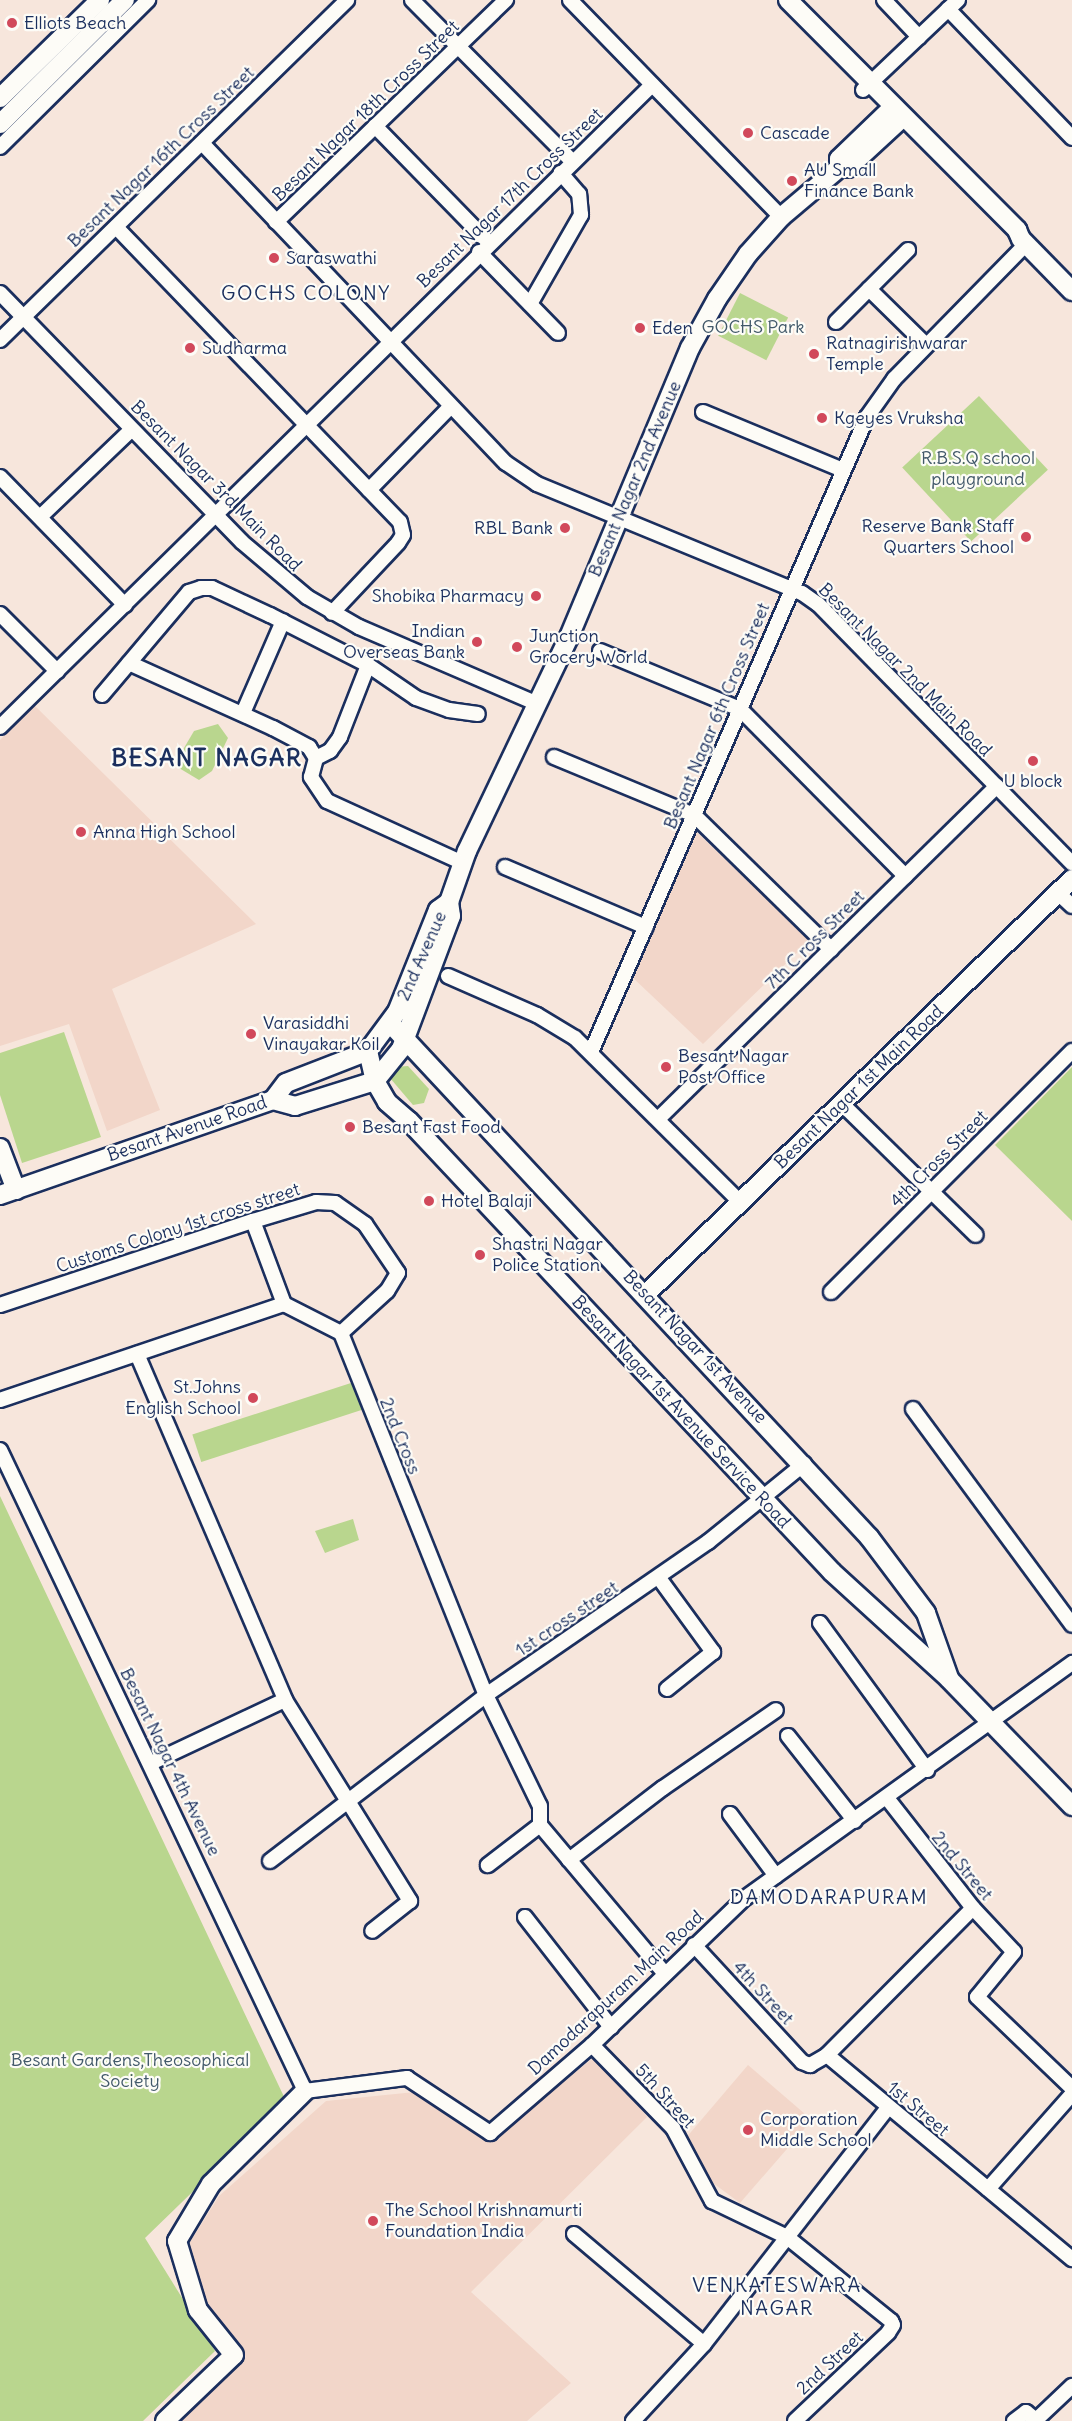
<!DOCTYPE html>
<html>
<head>
<meta charset="utf-8">
<style>
  body { margin:0 }
  #map { position:relative; width:1072px; height:2421px; overflow:hidden; background:#f7e6dc; font-family:Delius,sans-serif }
  div>[style] { position:absolute }
  [style*='--x'] { left:calc(var(--x)*1px); top:calc(var(--y)*1px); width:calc(var(--w)*1px); rotate:calc(var(--a)*1deg) }
  .built>* { inset:0; background:#f2d6c9 }
  .green>* { inset:0; background:#b9d68e; transform-origin:0 0 }
  .roads { filter:drop-shadow(2px 0 #1b2f5e) drop-shadow(-2px 0 #1b2f5e) drop-shadow(0 2px #1b2f5e) drop-shadow(0 -2px #1b2f5e) }
  .street>* { height:14px; margin:-7px; padding:0 7px; transform-origin:7px; border-radius:7px; background:#fdfcf7 }
  .secondary>* { height:18px; margin:-9px; padding:0 9px; transform-origin:9px; border-radius:9px; background:#fdfcf7 }
  .dots>* { width:16px; height:16px; translate:-50% -50%; box-sizing:border-box; border:3px solid #fdfcf7; border-radius:50% }
  span { translate:-50% -50%; white-space:nowrap; text-align:center; line-height:1.15; -webkit-text-stroke:4.5px #fdfcf7; paint-order:stroke }
  .poi-label { font-size:18px; color:#1b2f5e }
  .left { translate:0 -50%; text-align:left }
  .right { translate:-100% -50%; text-align:right }
  .street-label { font-size:18px; color:#1b2f5e }
  .park-label { font-size:18px; color:#42596a }
  .neighbourhood-label { font-size:20px; color:#1b2f5e; letter-spacing:1.5px }
  .district-label { font-size:24px; color:#1b2f5e; font-weight:700; letter-spacing:1.5px }
</style>
</head>
<body>
<div id="map">
  <div class="built">
    <div style="clip-path:polygon(34px 705px,256px 924px,112px 989px,160px 1110px,107px 1131px,69px 1024px,0 1046px,0 740px)"></div>
    <div style="clip-path:polygon(688px 824px,810px 940px,703px 1044px,631px 976px)"></div>
    <div style="clip-path:polygon(598px 2054px,647px 2117px,471px 2292px,571px 2383px,527px 2421px,179px 2421px,246px 2357px,208px 2304px,187px 2247px,219px 2196px,326px 2101px,415px 2092px,489px 2142px)"></div>
    <div style="clip-path:polygon(748px 2065px,812px 2120px,740px 2203px,713px 2183px,685px 2139px)"></div>
  </div>
  <div class="green">
    <div style="left:740px;top:293px;width:54px;height:48px;rotate:27deg"></div>
    <div style="left:979px;top:396px;width:101px;height:105px;rotate:47deg"></div>
    <div style="clip-path:polygon(218px 724px,228px 738px,212px 771px,199px 780px,174px 765px,194px 731px)"></div>
    <div style="clip-path:polygon(64px 1032px,101px 1137px,22px 1163px,0 1095px,0 1053px)"></div>
    <div style="clip-path:polygon(408px 1066px,429px 1089px,424px 1103px,413px 1105px,390px 1078px,395px 1067px)"></div>
    <div style="clip-path:polygon(1072px 1067px,1072px 1221px,995px 1145px)"></div>
    <div style="left:354px;top:1382px;width:29px;height:170px;rotate:72deg"></div>
    <div style="clip-path:polygon(0 1496px,286px 2101px,145px 2238px,215px 2351px,143px 2421px,0 2421px)"></div>
    <div style="clip-path:polygon(353px 1519px,359px 1540px,325px 1553px,315px 1531px)"></div>
  </div>
  <div class="roads">
    <div class="street">
      <div style="--x:412;--y:0;--w:228;--a:45.2"></div>
      <div style="--x:570;--y:0;--w:303;--a:45.8"></div>
      <div style="--x:884;--y:0;--w:51;--a:46.6"></div>
      <div style="--x:948;--y:9;--w:179;--a:46.1"></div>
      <div style="--x:863;--y:90;--w:131;--a:-43.5"></div>
      <div style="--x:375;--y:126;--w:163;--a:45.7"></div>
      <div style="--x:202;--y:143;--w:441;--a:46.5"></div>
      <div style="--x:506;--y:463;--w:37;--a:34"></div>
      <div style="--x:537;--y:484;--w:287;--a:22.4"></div>
      <div style="--x:802;--y:593;--w:19;--a:35"></div>
      <div style="--x:818;--y:604;--w:363;--a:45.6"></div>
      <div style="--x:0;--y:147;--w:209;--a:-44.8"></div>
      <div style="--x:276;--y:222;--w:320;--a:-44"></div>
      <div style="--x:116;--y:227;--w:409;--a:46.1"></div>
      <div style="--x:400;--y:522;--w:13;--a:77"></div>
      <div style="--x:403;--y:535;--w:9;--a:122"></div>
      <div style="--x:398;--y:543;--w:96;--a:133.3"></div>
      <div style="--x:479;--y:252;--w:113;--a:45.7"></div>
      <div style="--x:869;--y:289;--w:80;--a:44.5"></div>
      <div style="--x:0;--y:293;--w:347;--a:45.8"></div>
      <div style="--x:242;--y:542;--w:85;--a:40.2"></div>
      <div style="--x:307;--y:597;--w:60;--a:30"></div>
      <div style="--x:359;--y:627;--w:195;--a:23.3"></div>
      <div style="--x:530;--y:304;--w:103;--a:-60.2"></div>
      <div style="--x:581;--y:215;--w:21;--a:-95"></div>
      <div style="--x:579;--y:194;--w:28;--a:-131"></div>
      <div style="--x:836;--y:322;--w:102;--a:-45"></div>
      <div style="--x:0;--y:340;--w:486;--a:-44.4"></div>
      <div style="--x:703;--y:412;--w:152;--a:22.5"></div>
      <div style="--x:0;--y:477;--w:179;--a:45.7"></div>
      <div style="--x:369;--y:490;--w:117;--a:-45.7"></div>
      <div style="--x:40;--y:517;--w:127;--a:-43.7"></div>
      <div style="--x:0;--y:614;--w:81;--a:45"></div>
      <div style="--x:600;--y:651;--w:152;--a:22.5"></div>
      <div style="--x:740;--y:709;--w:235;--a:45.3"></div>
      <div style="--x:129;--y:663;--w:158;--a:24.3"></div>
      <div style="--x:273;--y:728;--w:41;--a:27.8"></div>
      <div style="--x:309;--y:747;--w:13;--a:58"></div>
      <div style="--x:102;--y:695;--w:135;--a:-49.8"></div>
      <div style="--x:189;--y:592;--w:13;--a:-18"></div>
      <div style="--x:201;--y:588;--w:11;--a:0"></div>
      <div style="--x:212;--y:588;--w:64;--a:25"></div>
      <div style="--x:270;--y:615;--w:110;--a:27"></div>
      <div style="--x:243;--y:713;--w:100;--a:-66.5"></div>
      <div style="--x:0;--y:727;--w:915;--a:-44.56"></div>
      <div style="--x:554;--y:757;--w:152;--a:22.5"></div>
      <div style="--x:694;--y:815;--w:192;--a:44.4"></div>
      <div style="--x:463;--y:863;--w:149;--a:-155.5"></div>
      <div style="--x:327;--y:801;--w:29;--a:-124"></div>
      <div style="--x:311;--y:777;--w:20;--a:-75"></div>
      <div style="--x:316;--y:758;--w:16;--a:-27"></div>
      <div style="--x:330;--y:751;--w:17;--a:-54"></div>
      <div style="--x:340;--y:737;--w:77;--a:-68.7"></div>
      <div style="--x:368;--y:665;--w:58;--a:34.5"></div>
      <div style="--x:416;--y:698;--w:35;--a:20"></div>
      <div style="--x:449;--y:710;--w:29;--a:8"></div>
      <div style="--x:505;--y:867;--w:153;--a:23.1"></div>
      <div style="--x:1058;--y:893;--w:19;--a:43"></div>
      <div style="--x:448;--y:976;--w:97;--a:23.7"></div>
      <div style="--x:537;--y:1015;--w:44;--a:31.2"></div>
      <div style="--x:575;--y:1038;--w:233;--a:44.8"></div>
      <div style="--x:591;--y:1052;--w:692;--a:-66.51"></div>
      <div style="--x:867;--y:417;--w:47;--a:-54.6"></div>
      <div style="--x:894;--y:379;--w:189;--a:-45.6"></div>
      <div style="--x:842;--y:1104;--w:187;--a:44.4"></div>
      <div style="--x:658;--y:1119;--w:475;--a:-44.5"></div>
      <div style="--x:253;--y:1221;--w:89;--a:69.5"></div>
      <div style="--x:831;--y:1292;--w:341;--a:-45"></div>
      <div style="--x:0;--y:1305;--w:267;--a:-18.4"></div>
      <div style="--x:253;--y:1221;--w:66;--a:-16.8"></div>
      <div style="--x:316;--y:1202;--w:19;--a:3"></div>
      <div style="--x:335;--y:1203;--w:37;--a:35"></div>
      <div style="--x:365;--y:1224;--w:59;--a:56"></div>
      <div style="--x:398;--y:1273;--w:21;--a:121"></div>
      <div style="--x:387;--y:1291;--w:62;--a:137.6"></div>
      <div style="--x:137;--y:1354;--w:376;--a:66.8"></div>
      <div style="--x:285;--y:1700;--w:237;--a:58.1"></div>
      <div style="--x:410;--y:1901;--w:48;--a:141.7"></div>
      <div style="--x:0;--y:1400;--w:300;--a:-18.7"></div>
      <div style="--x:284;--y:1304;--w:64;--a:27"></div>
      <div style="--x:341;--y:1333;--w:390;--a:68.2"></div>
      <div style="--x:486;--y:1695;--w:123;--a:64.1"></div>
      <div style="--x:540;--y:1806;--w:19;--a:90"></div>
      <div style="--x:540;--y:1825;--w:66;--a:142.4"></div>
      <div style="--x:913;--y:1409;--w:268;--a:53.6"></div>
      <div style="--x:0;--y:1450;--w:710;--a:64.55"></div>
      <div style="--x:305;--y:2091;--w:103;--a:-7.3"></div>
      <div style="--x:407;--y:2078;--w:100;--a:33.5"></div>
      <div style="--x:490;--y:2133;--w:135;--a:-40.8"></div>
      <div style="--x:592;--y:2045;--w:212;--a:-43.9"></div>
      <div style="--x:745;--y:1898;--w:403;--a:-35.7"></div>
      <div style="--x:659;--y:1578;--w:92;--a:53.9"></div>
      <div style="--x:713;--y:1652;--w:59;--a:141.2"></div>
      <div style="--x:820;--y:1623;--w:182;--a:53.9"></div>
      <div style="--x:788;--y:1736;--w:108;--a:51.8"></div>
      <div style="--x:151;--y:1763;--w:148;--a:-25.2"></div>
      <div style="--x:887;--y:1798;--w:140;--a:52"></div>
      <div style="--x:973;--y:1908;--w:60;--a:47"></div>
      <div style="--x:1014;--y:1952;--w:58;--a:129.4"></div>
      <div style="--x:977;--y:1997;--w:132;--a:43.8"></div>
      <div style="--x:730;--y:1814;--w:77;--a:53.4"></div>
      <div style="--x:540;--y:1825;--w:194;--a:50"></div>
      <div style="--x:569;--y:1860;--w:118;--a:-37.5"></div>
      <div style="--x:663;--y:1788;--w:137;--a:-34.6"></div>
      <div style="--x:270;--y:1861;--w:272;--a:-37.5"></div>
      <div style="--x:486;--y:1695;--w:270;--a:-34.6"></div>
      <div style="--x:708;--y:1542;--w:124;--a:-39.1"></div>
      <div style="--x:525;--y:1917;--w:140;--a:52"></div>
      <div style="--x:694;--y:1945;--w:159;--a:47.3"></div>
      <div style="--x:802;--y:2062;--w:9;--a:21"></div>
      <div style="--x:810;--y:2065;--w:20;--a:-30"></div>
      <div style="--x:827;--y:2055;--w:207;--a:-45.2"></div>
      <div style="--x:592;--y:2045;--w:116;--a:45.7"></div>
      <div style="--x:673;--y:2128;--w:83;--a:61.9"></div>
      <div style="--x:712;--y:2201;--w:83;--a:25.6"></div>
      <div style="--x:787;--y:2237;--w:134;--a:38.9"></div>
      <div style="--x:891;--y:2321;--w:4;--a:63"></div>
      <div style="--x:893;--y:2325;--w:9;--a:122"></div>
      <div style="--x:888;--y:2333;--w:128;--a:136.6"></div>
      <div style="--x:827;--y:2055;--w:319;--a:39.8"></div>
      <div style="--x:988;--y:2189;--w:127;--a:-48.5"></div>
      <div style="--x:574;--y:2234;--w:170;--a:40.2"></div>
      <div style="--x:633;--y:2421;--w:105;--a:-47.3"></div>
      <div style="--x:704;--y:2344;--w:299;--a:-52.1"></div>
      <div style="--x:1014;--y:2421;--w:15;--a:-37"></div>
      <div style="--x:1026;--y:2412;--w:13;--a:39"></div>
      <div style="--x:1036;--y:2420;--w:50;--a:-43.4"></div>
    </div>
    <div class="secondary">
      <div style="--x:788;--y:0;--w:325;--a:45.1"></div>
      <div style="--x:1017;--y:230;--w:10;--a:66"></div>
      <div style="--x:1021;--y:239;--w:73;--a:45.6"></div>
      <div style="--x:0;--y:98;--w:140;--a:-44.4"></div>
      <div style="--x:0;--y:124;--w:176;--a:-44.8"></div>
      <div style="--x:839;--y:168;--w:9;--a:-90"></div>
      <div style="--x:839;--y:159;--w:75;--a:-43.9"></div>
      <div style="--x:839;--y:168;--w:9;--a:0"></div>
      <div style="--x:848;--y:168;--w:75;--a:-42.8"></div>
      <div style="--x:390;--y:1023;--w:703;--a:47.02"></div>
      <div style="--x:869;--y:1537;--w:95;--a:53.1"></div>
      <div style="--x:926;--y:1613;--w:69;--a:70.5"></div>
      <div style="--x:368;--y:1051;--w:31;--a:77"></div>
      <div style="--x:375;--y:1081;--w:24;--a:60"></div>
      <div style="--x:387;--y:1102;--w:29;--a:41"></div>
      <div style="--x:409;--y:1121;--w:618;--a:46.83"></div>
      <div style="--x:832;--y:1572;--w:159;--a:42.4"></div>
      <div style="--x:949;--y:1679;--w:177;--a:45.9"></div>
      <div style="--x:273;--y:1100;--w:23;--a:15"></div>
      <div style="--x:295;--y:1106;--w:84;--a:-17.4"></div>
      <div style="--x:375;--y:1081;--w:41;--a:-50.9"></div>
      <div style="--x:401;--y:1049;--w:142;--a:-69.4"></div>
      <div style="--x:451;--y:916;--w:14;--a:-98"></div>
      <div style="--x:449;--y:902;--w:54;--a:-70.6"></div>
      <div style="--x:467;--y:851;--w:237;--a:-64.5"></div>
      <div style="--x:569;--y:637;--w:313;--a:-67.3"></div>
      <div style="--x:690;--y:348;--w:56;--a:-61.1"></div>
      <div style="--x:717;--y:299;--w:55;--a:-55.4"></div>
      <div style="--x:748;--y:254;--w:50;--a:-48.3"></div>
      <div style="--x:781;--y:217;--w:76;--a:-40.2"></div>
      <div style="--x:0;--y:1148;--w:45;--a:69.1"></div>
      <div style="--x:0;--y:1195;--w:289;--a:-19.2"></div>
      <div style="--x:273;--y:1100;--w:21;--a:-53"></div>
      <div style="--x:286;--y:1083;--w:88;--a:-21.3"></div>
      <div style="--x:368;--y:1051;--w:49;--a:-53.4"></div>
      <div style="--x:397;--y:1012;--w:110;--a:-68.1"></div>
      <div style="--x:438;--y:910;--w:14;--a:-36"></div>
      <div style="--x:646;--y:1294;--w:595;--a:-44.25"></div>
      <div style="--x:165;--y:2421;--w:95;--a:-43.7"></div>
      <div style="--x:234;--y:2355;--w:58;--a:-128.7"></div>
      <div style="--x:198;--y:2310;--w:72;--a:-106.9"></div>
      <div style="--x:177;--y:2241;--w:66;--a:-59.2"></div>
      <div style="--x:211;--y:2184;--w:132;--a:-44.7"></div>
    </div>
  </div>
  <div class="dots">
    <div style="left:12px;top:23px;background:#d1495b"></div>
    <div style="left:748px;top:133px;background:#d1495b"></div>
    <div style="left:792px;top:181px;background:#d1495b"></div>
    <div style="left:274px;top:258px;background:#d1495b"></div>
    <div style="left:640px;top:328px;background:#d1495b"></div>
    <div style="left:190px;top:348px;background:#d1495b"></div>
    <div style="left:814px;top:354px;background:#d1495b"></div>
    <div style="left:822px;top:418px;background:#d1495b"></div>
    <div style="left:565px;top:528px;background:#d1495b"></div>
    <div style="left:1026px;top:537px;background:#d1495b"></div>
    <div style="left:536px;top:596px;background:#d1495b"></div>
    <div style="left:477px;top:642px;background:#d1495b"></div>
    <div style="left:517px;top:647px;background:#d1495b"></div>
    <div style="left:1033px;top:761px;background:#d1495b"></div>
    <div style="left:81px;top:832px;background:#d1495b"></div>
    <div style="left:251px;top:1034px;background:#d1495b"></div>
    <div style="left:666px;top:1067px;background:#d1495b"></div>
    <div style="left:350px;top:1127px;background:#d1495b"></div>
    <div style="left:429px;top:1201px;background:#d1495b"></div>
    <div style="left:480px;top:1255px;background:#d1495b"></div>
    <div style="left:253px;top:1398px;background:#d1495b"></div>
    <div style="left:748px;top:2130px;background:#d1495b"></div>
    <div style="left:373px;top:2221px;background:#d1495b"></div>
  </div>
  <div class="poi-label">
    <span class="left" style="left:24px;top:23px">Elliots Beach</span>
    <span class="left" style="left:760px;top:133px">Cascade</span>
    <span class="left" style="left:804px;top:181px">AU Small<br>Finance Bank</span>
    <span class="left" style="left:286px;top:258px">Saraswathi</span>
    <span class="left" style="left:652px;top:328px">Eden</span>
    <span class="left" style="left:826px;top:354px">Ratnagirishwarar<br>Temple</span>
    <span class="left" style="left:202px;top:348px">Sudharma</span>
    <span class="left" style="left:834px;top:418px">Kgeyes Vruksha</span>
    <span class="right" style="left:1014px;top:537px">Reserve Bank Staff<br>Quarters School</span>
    <span class="right" style="left:553px;top:528px">RBL Bank</span>
    <span class="right" style="left:524px;top:596px">Shobika Pharmacy</span>
    <span class="right" style="left:465px;top:642px">Indian<br>Overseas Bank</span>
    <span class="left" style="left:529px;top:647px">Junction<br>Grocery World</span>
    <span style="left:1033px;top:781px">U block</span>
    <span class="left" style="left:93px;top:832px">Anna High School</span>
    <span class="left" style="left:263px;top:1034px">Varasiddhi<br>Vinayakar Koil</span>
    <span class="left" style="left:678px;top:1067px">Besant Nagar<br>Post Office</span>
    <span class="left" style="left:362px;top:1127px">Besant Fast Food</span>
    <span class="left" style="left:441px;top:1201px">Hotel Balaji</span>
    <span class="left" style="left:492px;top:1255px">Shastri Nagar<br>Police Station</span>
    <span class="right" style="left:241px;top:1398px">St.Johns<br>English School</span>
    <span class="left" style="left:760px;top:2130px">Corporation<br>Middle School</span>
    <span class="left" style="left:385px;top:2221px">The School Krishnamurti<br>Foundation India</span>
  </div>
  <div class="street-label">
    <span style="left:366px;top:111px;rotate:-44deg">Besant Nagar 18th Cross Street</span>
    <span style="left:161px;top:157px;rotate:-44deg">Besant Nagar 16th Cross Street</span>
    <span style="left:510px;top:198px;rotate:-44deg">Besant Nagar 17th Cross Street</span>
    <span style="left:635px;top:479px;rotate:-67deg">Besant Nagar 2nd Avenue</span>
    <span style="left:216px;top:486px;rotate:45deg">Besant Nagar 3rd Main Road</span>
    <span style="left:905px;top:670px;rotate:45deg">Besant Nagar 2nd Main Road</span>
    <span style="left:717px;top:716px;rotate:-67deg">Besant Nagar 6th Cross Street</span>
    <span style="left:815px;top:940px;rotate:-45deg">7th C ross Street</span>
    <span style="left:422px;top:956px;rotate:-66deg">2nd Avenue</span>
    <span style="left:859px;top:1087px;rotate:-44deg">Besant Nagar 1st Main Road</span>
    <span style="left:187px;top:1129px;rotate:-19deg">Besant Avenue Road</span>
    <span style="left:939px;top:1159px;rotate:-45deg">4th Cross Street</span>
    <span style="left:178px;top:1228px;rotate:-18deg">Customs Colony 1st cross street</span>
    <span style="left:695px;top:1347px;rotate:47deg">Besant Nagar 1st Avenue</span>
    <span style="left:681px;top:1412px;rotate:47deg">Besant Nagar 1st Avenue Service Road</span>
    <span style="left:400px;top:1436px;rotate:68deg">2nd Cross</span>
    <span style="left:567px;top:1619px;rotate:-34deg">1st cross street</span>
    <span style="left:170px;top:1762px;rotate:64deg">Besant Nagar 4th Avenue</span>
    <span style="left:962px;top:1866px;rotate:50deg">2nd Street</span>
    <span style="left:616px;top:1993px;rotate:-43deg">Damodarapuram Main Road</span>
    <span style="left:763px;top:1993px;rotate:47deg">4th Street</span>
    <span style="left:665px;top:2096px;rotate:48deg">5th Street</span>
    <span style="left:918px;top:2109px;rotate:40deg">1st Street</span>
    <span style="left:830px;top:2363px;rotate:-43deg">2nd Street</span>
  </div>
  <div class="park-label">
    <span style="left:753px;top:327px">GOCHS Park</span>
    <span style="left:978px;top:469px">R.B.S.Q school<br>playground</span>
    <span style="left:130px;top:2071px">Besant Gardens,Theosophical<br>Society</span>
  </div>
  <div class="neighbourhood-label">
    <span style="left:306px;top:292px">GOCHS COLONY</span>
    <span style="left:829px;top:1896px">DAMODARAPURAM</span>
    <span style="left:777px;top:2296px">VENKATESWARA<br>NAGAR</span>
  </div>
  <div class="district-label">
    <span style="left:207px;top:758px">BESANT NAGAR</span>
  </div>
</div>
</body>
</html>
